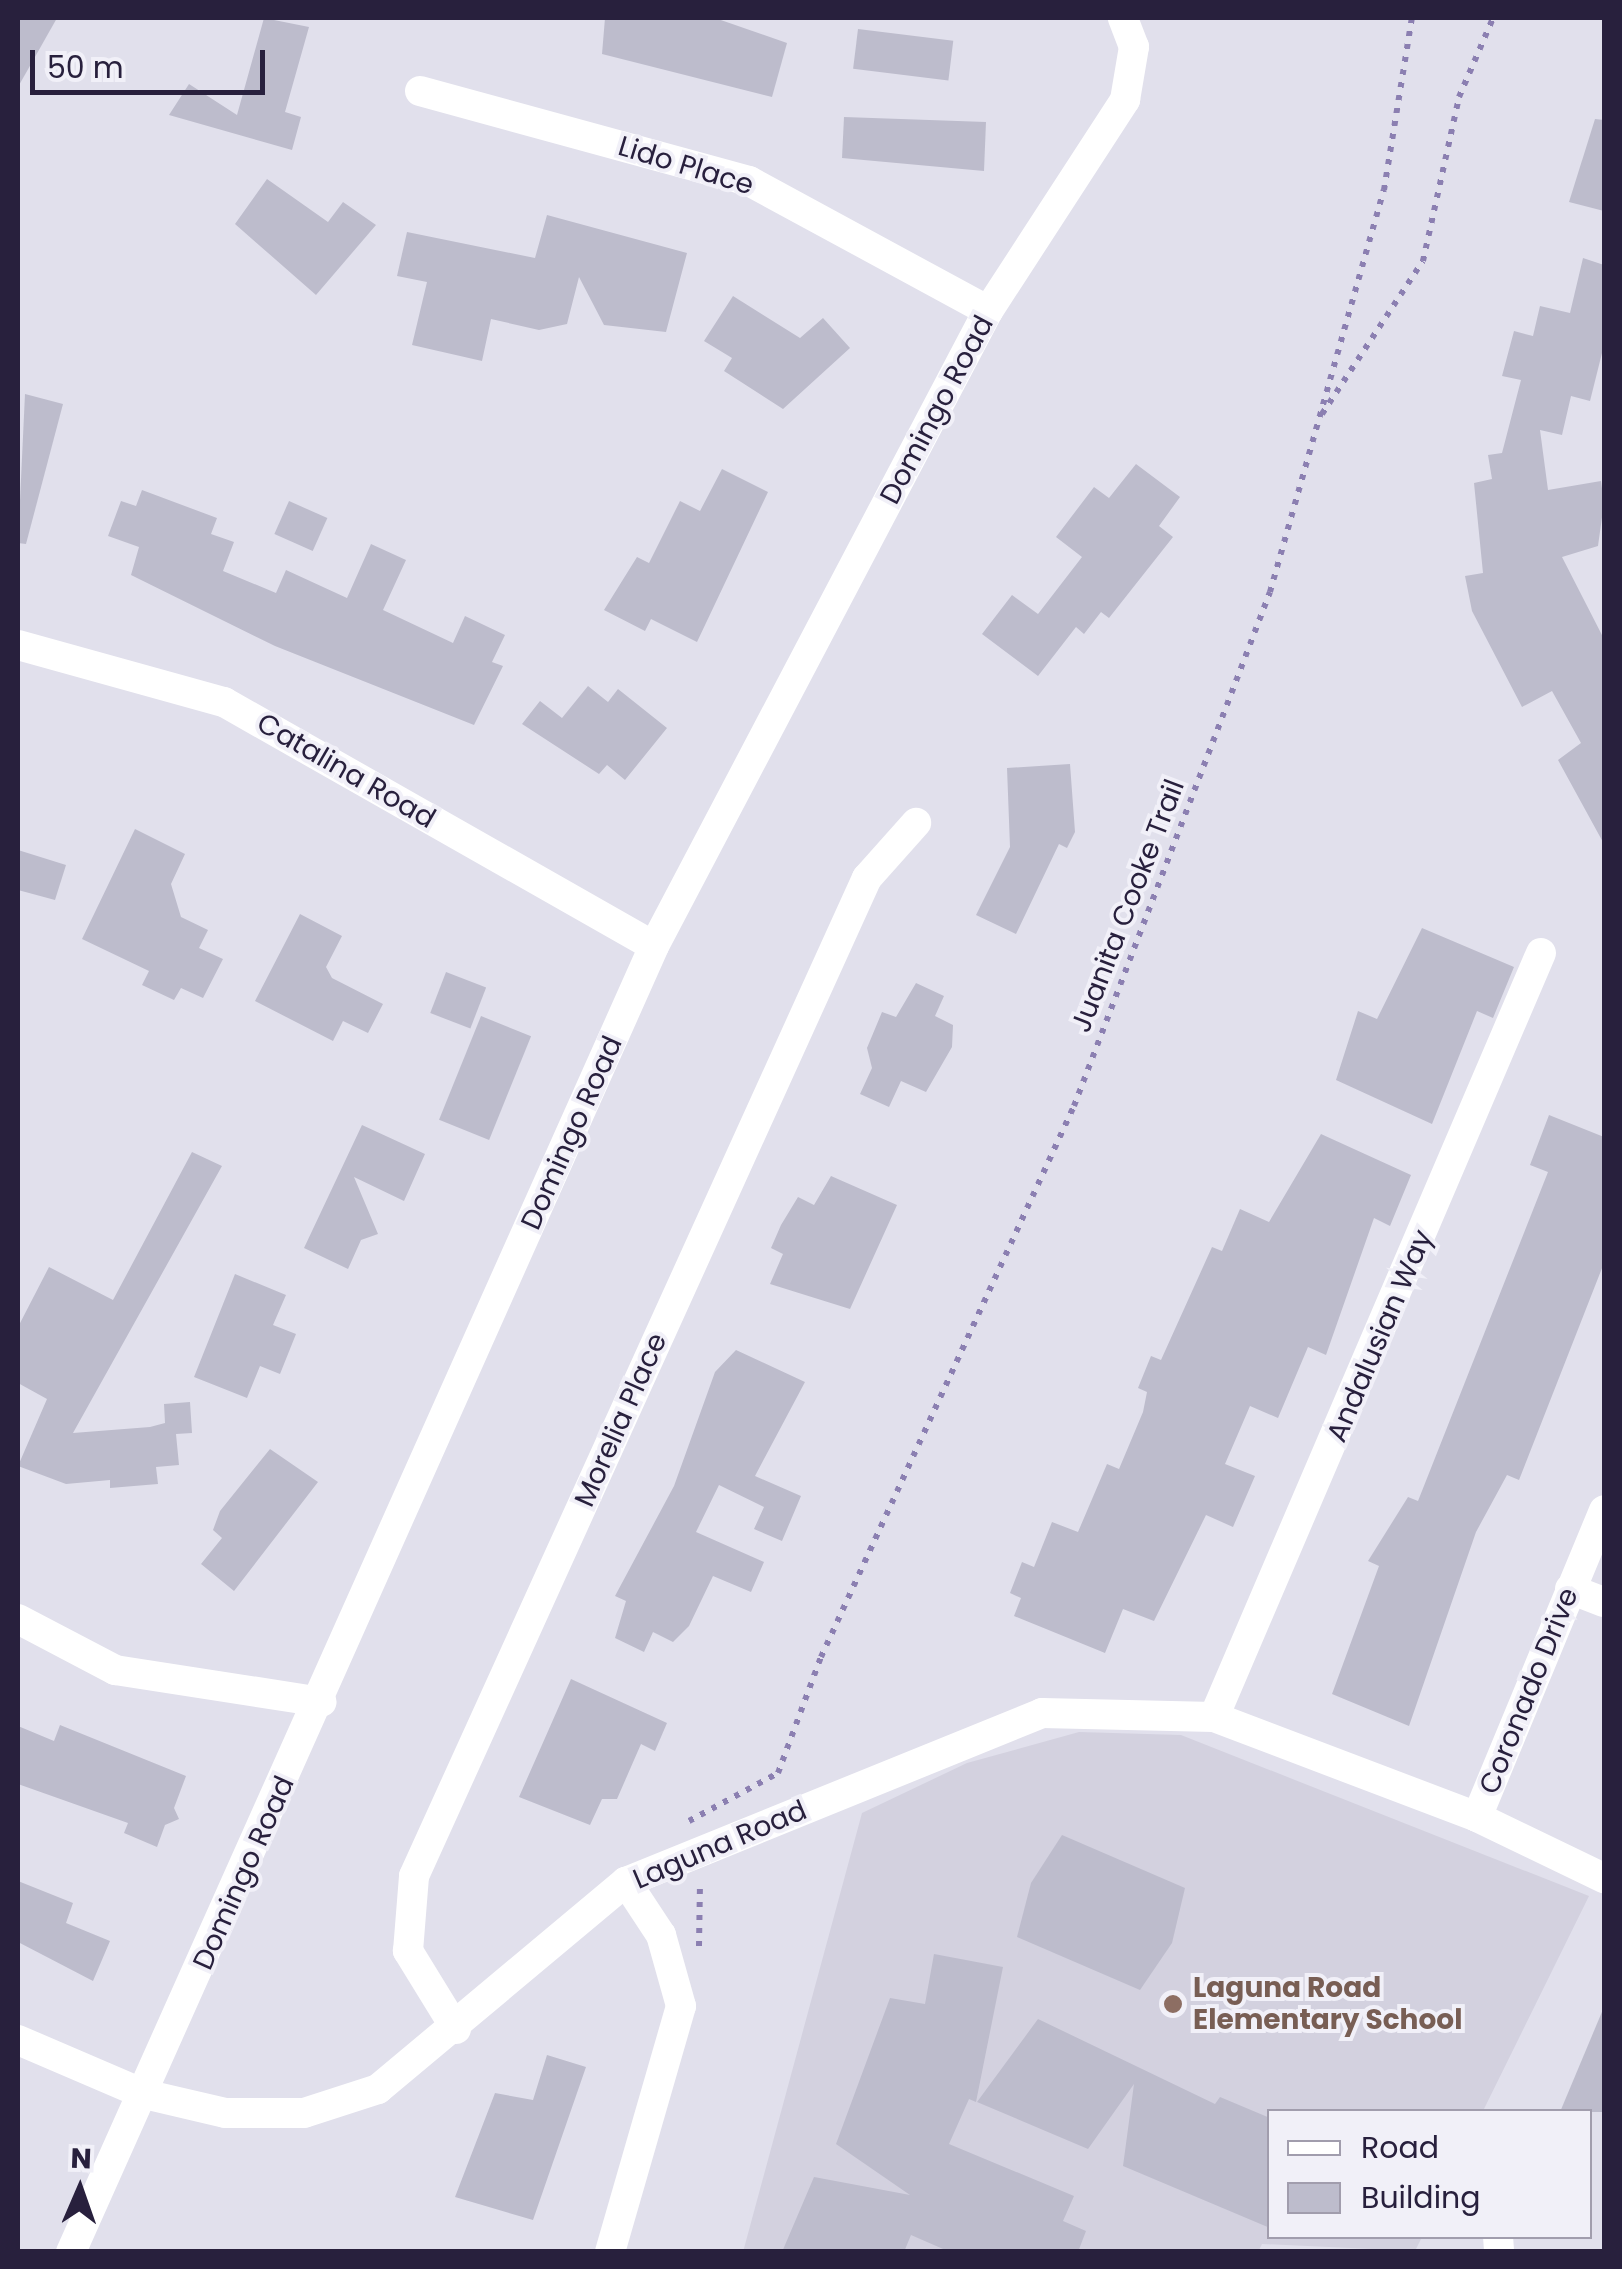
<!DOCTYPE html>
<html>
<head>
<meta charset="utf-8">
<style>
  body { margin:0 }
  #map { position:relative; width:1622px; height:2269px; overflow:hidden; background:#e1e0ec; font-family:Poppins,sans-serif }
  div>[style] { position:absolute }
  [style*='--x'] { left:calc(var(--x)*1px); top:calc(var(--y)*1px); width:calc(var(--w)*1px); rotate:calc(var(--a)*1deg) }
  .built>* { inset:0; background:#d3d1df }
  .building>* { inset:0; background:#bdbccc; transform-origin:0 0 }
  .path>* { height:6px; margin-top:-3px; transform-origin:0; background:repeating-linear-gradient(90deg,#8b7fb1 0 5px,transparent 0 13px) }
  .minor>* { height:30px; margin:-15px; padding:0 15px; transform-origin:15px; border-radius:15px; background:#fff }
  .dots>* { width:28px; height:28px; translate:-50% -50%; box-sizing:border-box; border:5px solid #f1f0f8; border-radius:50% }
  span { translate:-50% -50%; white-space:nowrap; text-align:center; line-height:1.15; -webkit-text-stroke:8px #f1f0f8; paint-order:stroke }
  .street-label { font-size:28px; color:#28203d }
  .education-label { font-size:28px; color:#785e54; font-weight:700 }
  .left { translate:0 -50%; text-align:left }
  .frame { position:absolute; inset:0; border:20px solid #28203d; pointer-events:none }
  .legend { position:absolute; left:1267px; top:2109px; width:325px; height:130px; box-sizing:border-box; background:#f1f0f8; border:2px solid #a19dad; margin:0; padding:12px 18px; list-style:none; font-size:30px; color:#28203d }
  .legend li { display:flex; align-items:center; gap:20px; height:50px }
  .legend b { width:50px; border:2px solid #a19dad }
  .north { position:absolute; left:30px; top:2139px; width:100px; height:100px; -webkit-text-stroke:8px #f1f0f8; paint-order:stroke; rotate:2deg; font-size:28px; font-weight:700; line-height:40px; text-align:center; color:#28203d }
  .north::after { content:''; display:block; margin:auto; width:35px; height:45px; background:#28203d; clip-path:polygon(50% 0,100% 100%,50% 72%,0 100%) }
  .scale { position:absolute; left:30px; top:50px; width:235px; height:45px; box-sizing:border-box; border:5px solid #28203d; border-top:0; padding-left:12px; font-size:30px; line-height:35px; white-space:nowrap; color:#28203d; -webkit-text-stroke:8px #f1f0f8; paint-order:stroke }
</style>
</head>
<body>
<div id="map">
  <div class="built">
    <div style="clip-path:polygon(1079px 1732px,1181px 1735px,1589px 1896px,1483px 2111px,1270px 2112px,1270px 2236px,1422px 2237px,1415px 2251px,1262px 2244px,1258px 2252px,743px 2252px,862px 1813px,967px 1763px)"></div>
  </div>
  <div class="building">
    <div style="clip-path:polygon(18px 18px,57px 18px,18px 87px)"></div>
    <div style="clip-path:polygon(264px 18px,309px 27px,285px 112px,301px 117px,292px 150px,169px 115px,189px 84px,237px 115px)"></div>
    <div style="clip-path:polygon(605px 18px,715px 18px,787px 43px,772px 97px,602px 54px)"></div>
    <div style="left:858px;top:29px;width:96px;height:40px;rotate:7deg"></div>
    <div style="clip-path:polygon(844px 117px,986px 122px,984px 171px,842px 158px)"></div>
    <div style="clip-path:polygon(1595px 119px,1604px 120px,1604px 211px,1569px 202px)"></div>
    <div style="clip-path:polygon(267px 179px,328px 222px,343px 202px,376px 225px,316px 295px,235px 224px)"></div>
    <div style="clip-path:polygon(547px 215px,687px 253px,666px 332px,604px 325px,579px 277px,567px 324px,539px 330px,491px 319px,482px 361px,412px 345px,427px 282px,397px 276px,407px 232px,535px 258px)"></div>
    <div style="clip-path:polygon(1583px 258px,1604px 265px,1604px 345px,1590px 401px,1571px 396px,1562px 435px,1540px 430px,1548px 490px,1601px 481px,1604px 503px,1598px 546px,1562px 557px,1604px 639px,1604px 844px,1558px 760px,1581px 743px,1552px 691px,1522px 707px,1472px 611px,1465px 576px,1483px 573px,1474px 483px,1492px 479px,1488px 455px,1502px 453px,1521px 380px,1502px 376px,1514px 331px,1533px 336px,1540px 306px,1570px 313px)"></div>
    <div style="clip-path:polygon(733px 296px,800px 338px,823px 318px,850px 348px,783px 409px,724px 371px,732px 358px,704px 341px)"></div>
    <div style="clip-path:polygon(25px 394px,63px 404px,26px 544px,18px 543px)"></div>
    <div style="clip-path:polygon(1136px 464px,1180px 497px,1159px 526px,1173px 537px,1109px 618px,1101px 612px,1084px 634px,1076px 627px,1038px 676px,982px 634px,1012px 595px,1038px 614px,1082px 557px,1056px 537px,1094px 487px,1109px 498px)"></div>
    <div style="clip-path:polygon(722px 469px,768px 492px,697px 642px,651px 619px,645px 631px,604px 610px,637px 557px,649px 563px,680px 501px,700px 511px)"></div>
    <div style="clip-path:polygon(142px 490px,217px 518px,211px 534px,234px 542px,223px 571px,276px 593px,286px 570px,347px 598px,371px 544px,406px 560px,383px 610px,453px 643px,465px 616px,505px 635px,492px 662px,503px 666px,474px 725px,275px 646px,131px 575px,139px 547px,108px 536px,121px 501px,136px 506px)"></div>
    <div style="left:289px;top:501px;width:42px;height:36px;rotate:24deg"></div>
    <div style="clip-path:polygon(588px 686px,608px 702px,618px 689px,667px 728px,625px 780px,607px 765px,599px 774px,522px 724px,540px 701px,562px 718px)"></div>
    <div style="clip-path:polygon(1070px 764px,1075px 832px,1067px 848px,1059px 844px,1016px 934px,976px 915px,1010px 847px,1007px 768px)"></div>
    <div style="clip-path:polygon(135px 829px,185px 854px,171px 884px,181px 917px,208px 930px,199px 948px,223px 959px,203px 998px,181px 988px,174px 1000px,142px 985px,149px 971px,82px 939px)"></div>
    <div style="clip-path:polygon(18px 850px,66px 865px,55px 900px,18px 890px)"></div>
    <div style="clip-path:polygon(300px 914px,342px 936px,326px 967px,332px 978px,383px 1004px,368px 1033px,343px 1021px,333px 1041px,255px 1001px)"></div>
    <div style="clip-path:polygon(1422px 928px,1514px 967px,1493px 1018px,1477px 1011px,1432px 1124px,1336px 1080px,1358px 1011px,1377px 1019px)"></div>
    <div style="left:446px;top:972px;width:43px;height:44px;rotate:21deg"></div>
    <div style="clip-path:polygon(916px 983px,944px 996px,935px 1016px,953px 1025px,952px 1047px,926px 1092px,901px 1081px,889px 1107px,860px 1094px,872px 1068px,867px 1048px,882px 1012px,896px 1017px)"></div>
    <div style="left:481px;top:1016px;width:54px;height:112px;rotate:22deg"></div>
    <div style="clip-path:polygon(1549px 1115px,1604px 1137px,1604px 1263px,1519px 1480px,1507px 1475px,1476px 1532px,1409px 1726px,1332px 1694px,1379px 1566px,1368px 1561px,1408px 1497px,1418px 1501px,1548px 1172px,1530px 1165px)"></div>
    <div style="clip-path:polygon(362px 1125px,425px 1154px,404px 1201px,354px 1177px,378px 1234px,361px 1240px,348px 1269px,304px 1248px)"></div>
    <div style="clip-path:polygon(1321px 1134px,1411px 1175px,1390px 1226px,1374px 1218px,1326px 1355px,1308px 1347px,1278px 1418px,1250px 1406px,1225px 1464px,1255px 1476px,1233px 1527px,1206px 1515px,1154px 1621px,1123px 1609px,1105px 1653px,1014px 1616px,1021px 1598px,1010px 1593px,1022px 1562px,1034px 1567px,1052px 1522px,1078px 1532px,1107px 1464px,1119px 1469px,1143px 1412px,1147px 1392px,1138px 1388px,1151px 1356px,1161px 1360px,1212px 1247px,1222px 1251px,1240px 1209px,1269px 1222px)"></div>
    <div style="clip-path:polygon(192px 1152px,222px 1166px,73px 1433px,150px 1427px,165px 1423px,164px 1404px,190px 1402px,192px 1433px,176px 1434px,179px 1465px,156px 1467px,158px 1484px,110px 1488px,110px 1480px,66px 1484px,18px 1466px,47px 1399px,18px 1383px,18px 1327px,49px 1267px,113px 1300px)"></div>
    <div style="clip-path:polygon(831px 1176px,897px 1205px,850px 1309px,770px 1284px,783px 1254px,771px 1248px,781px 1225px,798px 1197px,814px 1205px)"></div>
    <div style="clip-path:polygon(235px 1274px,286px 1295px,273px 1325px,296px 1334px,280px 1374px,260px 1366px,247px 1398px,194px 1377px)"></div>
    <div style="clip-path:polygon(736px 1350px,805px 1382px,755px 1476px,801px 1496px,782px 1541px,754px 1529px,764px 1507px,719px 1485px,696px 1532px,764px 1562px,751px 1592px,713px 1576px,689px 1626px,673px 1642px,653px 1632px,644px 1652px,615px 1638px,626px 1601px,615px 1596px,674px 1486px,715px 1372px)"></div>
    <div style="clip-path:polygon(270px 1449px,318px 1482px,234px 1591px,201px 1564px,222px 1538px,213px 1530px,220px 1511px)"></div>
    <div style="clip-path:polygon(571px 1679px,667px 1723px,655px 1751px,641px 1744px,617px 1799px,602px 1799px,590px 1825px,519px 1797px)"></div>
    <div style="clip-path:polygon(60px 1725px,186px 1776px,174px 1808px,179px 1819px,165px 1825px,157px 1847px,124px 1833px,128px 1823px,18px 1784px,18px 1726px,54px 1741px)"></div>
    <div style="clip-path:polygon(1062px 1835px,1185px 1888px,1172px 1943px,1140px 1990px,1017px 1937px,1031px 1883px)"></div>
    <div style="clip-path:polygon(18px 1881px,73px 1903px,66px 1923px,110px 1941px,93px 1981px,18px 1942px)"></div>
    <div style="clip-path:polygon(934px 1954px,1003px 1967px,976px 2102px,969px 2099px,949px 2144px,1074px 2196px,1063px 2221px,1086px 2231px,1078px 2252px,950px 2252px,911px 2235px,904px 2252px,782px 2252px,814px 2177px,910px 2195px,836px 2144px,890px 1998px,925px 2004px)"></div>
    <div style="clip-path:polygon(1604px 2007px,1604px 2112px,1560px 2112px)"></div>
    <div style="clip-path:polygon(1038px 2019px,1215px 2104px,1220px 2097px,1270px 2118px,1270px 2228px,1123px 2166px,1134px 2084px,1088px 2149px,977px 2102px)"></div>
    <div style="clip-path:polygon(547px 2055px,586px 2067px,533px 2220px,455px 2197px,495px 2093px,533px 2100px)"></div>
  </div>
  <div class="path">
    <div style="--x:1322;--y:414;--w:183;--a:-56.6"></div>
    <div style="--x:1423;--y:261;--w:168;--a:-77.6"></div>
    <div style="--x:1459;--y:97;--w:86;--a:-66.7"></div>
    <div style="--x:689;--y:1821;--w:101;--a:-28.3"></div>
    <div style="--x:778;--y:1773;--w:124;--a:-69.7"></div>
    <div style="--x:821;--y:1657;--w:606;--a:-65.34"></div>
    <div style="--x:1074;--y:1106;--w:550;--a:-69.13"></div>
    <div style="--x:1270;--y:592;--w:418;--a:-74.2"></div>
    <div style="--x:1384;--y:190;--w:174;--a:-80.8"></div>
    <div style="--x:699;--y:1946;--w:61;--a:-89.1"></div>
  </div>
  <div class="minor">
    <div style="--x:420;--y:91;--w:341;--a:15.3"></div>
    <div style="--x:749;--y:181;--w:272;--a:28.5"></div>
    <div style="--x:18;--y:645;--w:214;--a:15.5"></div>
    <div style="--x:224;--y:702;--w:494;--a:29.6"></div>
    <div style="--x:1570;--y:1589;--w:36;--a:21"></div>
    <div style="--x:18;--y:1619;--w:110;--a:27.7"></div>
    <div style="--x:115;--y:1670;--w:209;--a:8.8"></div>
    <div style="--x:1214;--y:1717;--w:831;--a:-66.83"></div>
    <div style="--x:1477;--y:1817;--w:332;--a:-67.5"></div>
    <div style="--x:456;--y:2029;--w:92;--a:-121.6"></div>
    <div style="--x:408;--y:1951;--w:75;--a:-85.4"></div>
    <div style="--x:414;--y:1876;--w:1096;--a:-65.59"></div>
    <div style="--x:867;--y:878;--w:74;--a:-48.3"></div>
    <div style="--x:18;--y:2040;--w:137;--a:23.2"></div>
    <div style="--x:144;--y:2094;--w:83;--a:13.2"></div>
    <div style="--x:225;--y:2113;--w:79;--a:0"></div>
    <div style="--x:304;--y:2113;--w:78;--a:-18"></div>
    <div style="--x:378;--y:2089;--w:323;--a:-39.9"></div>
    <div style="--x:626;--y:1882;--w:449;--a:-22.1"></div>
    <div style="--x:1042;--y:1713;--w:172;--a:1.3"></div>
    <div style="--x:1214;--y:1717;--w:281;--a:20.8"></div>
    <div style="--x:1477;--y:1817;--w:141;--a:25.7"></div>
    <div style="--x:1498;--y:2236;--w:16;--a:86"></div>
    <div style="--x:71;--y:2252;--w:1430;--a:-65.94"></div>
    <div style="--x:654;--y:946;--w:717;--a:-62.26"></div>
    <div style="--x:988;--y:311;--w:252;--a:-57"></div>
    <div style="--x:1125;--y:100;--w:54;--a:-80.4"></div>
    <div style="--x:1134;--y:47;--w:31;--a:-111"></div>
    <div style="--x:610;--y:2252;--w:256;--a:-73.9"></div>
    <div style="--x:681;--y:2006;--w:74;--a:-105.7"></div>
    <div style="--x:661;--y:1935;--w:64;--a:-123.4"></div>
  </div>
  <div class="dots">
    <div style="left:1173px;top:2004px;background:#8d6e63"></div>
  </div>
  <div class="street-label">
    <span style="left:686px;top:166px;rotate:17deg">Lido Place</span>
    <span style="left:937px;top:410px;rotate:-62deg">Domingo Road</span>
    <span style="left:346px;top:771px;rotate:30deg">Catalina Road</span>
    <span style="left:1128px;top:906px;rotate:-69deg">Juanita Cooke Trail</span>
    <span style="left:572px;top:1133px;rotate:-66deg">Domingo Road</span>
    <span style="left:1380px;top:1336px;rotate:-67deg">Andalusian Way</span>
    <span style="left:621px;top:1420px;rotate:-66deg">Morelia Place</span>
    <span style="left:1529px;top:1691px;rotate:-68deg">Coronado Drive</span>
    <span style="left:720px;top:1845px;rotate:-23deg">Laguna Road</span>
    <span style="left:244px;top:1873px;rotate:-66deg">Domingo Road</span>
  </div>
  <div class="education-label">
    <span class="left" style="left:1193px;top:2004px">Laguna Road<br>Elementary School</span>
  </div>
  <div class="frame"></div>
  <ul class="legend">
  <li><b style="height:12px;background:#fff"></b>Road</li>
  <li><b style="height:28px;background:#bdbccc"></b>Building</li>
  </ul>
  <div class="north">N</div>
  <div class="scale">50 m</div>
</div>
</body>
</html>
